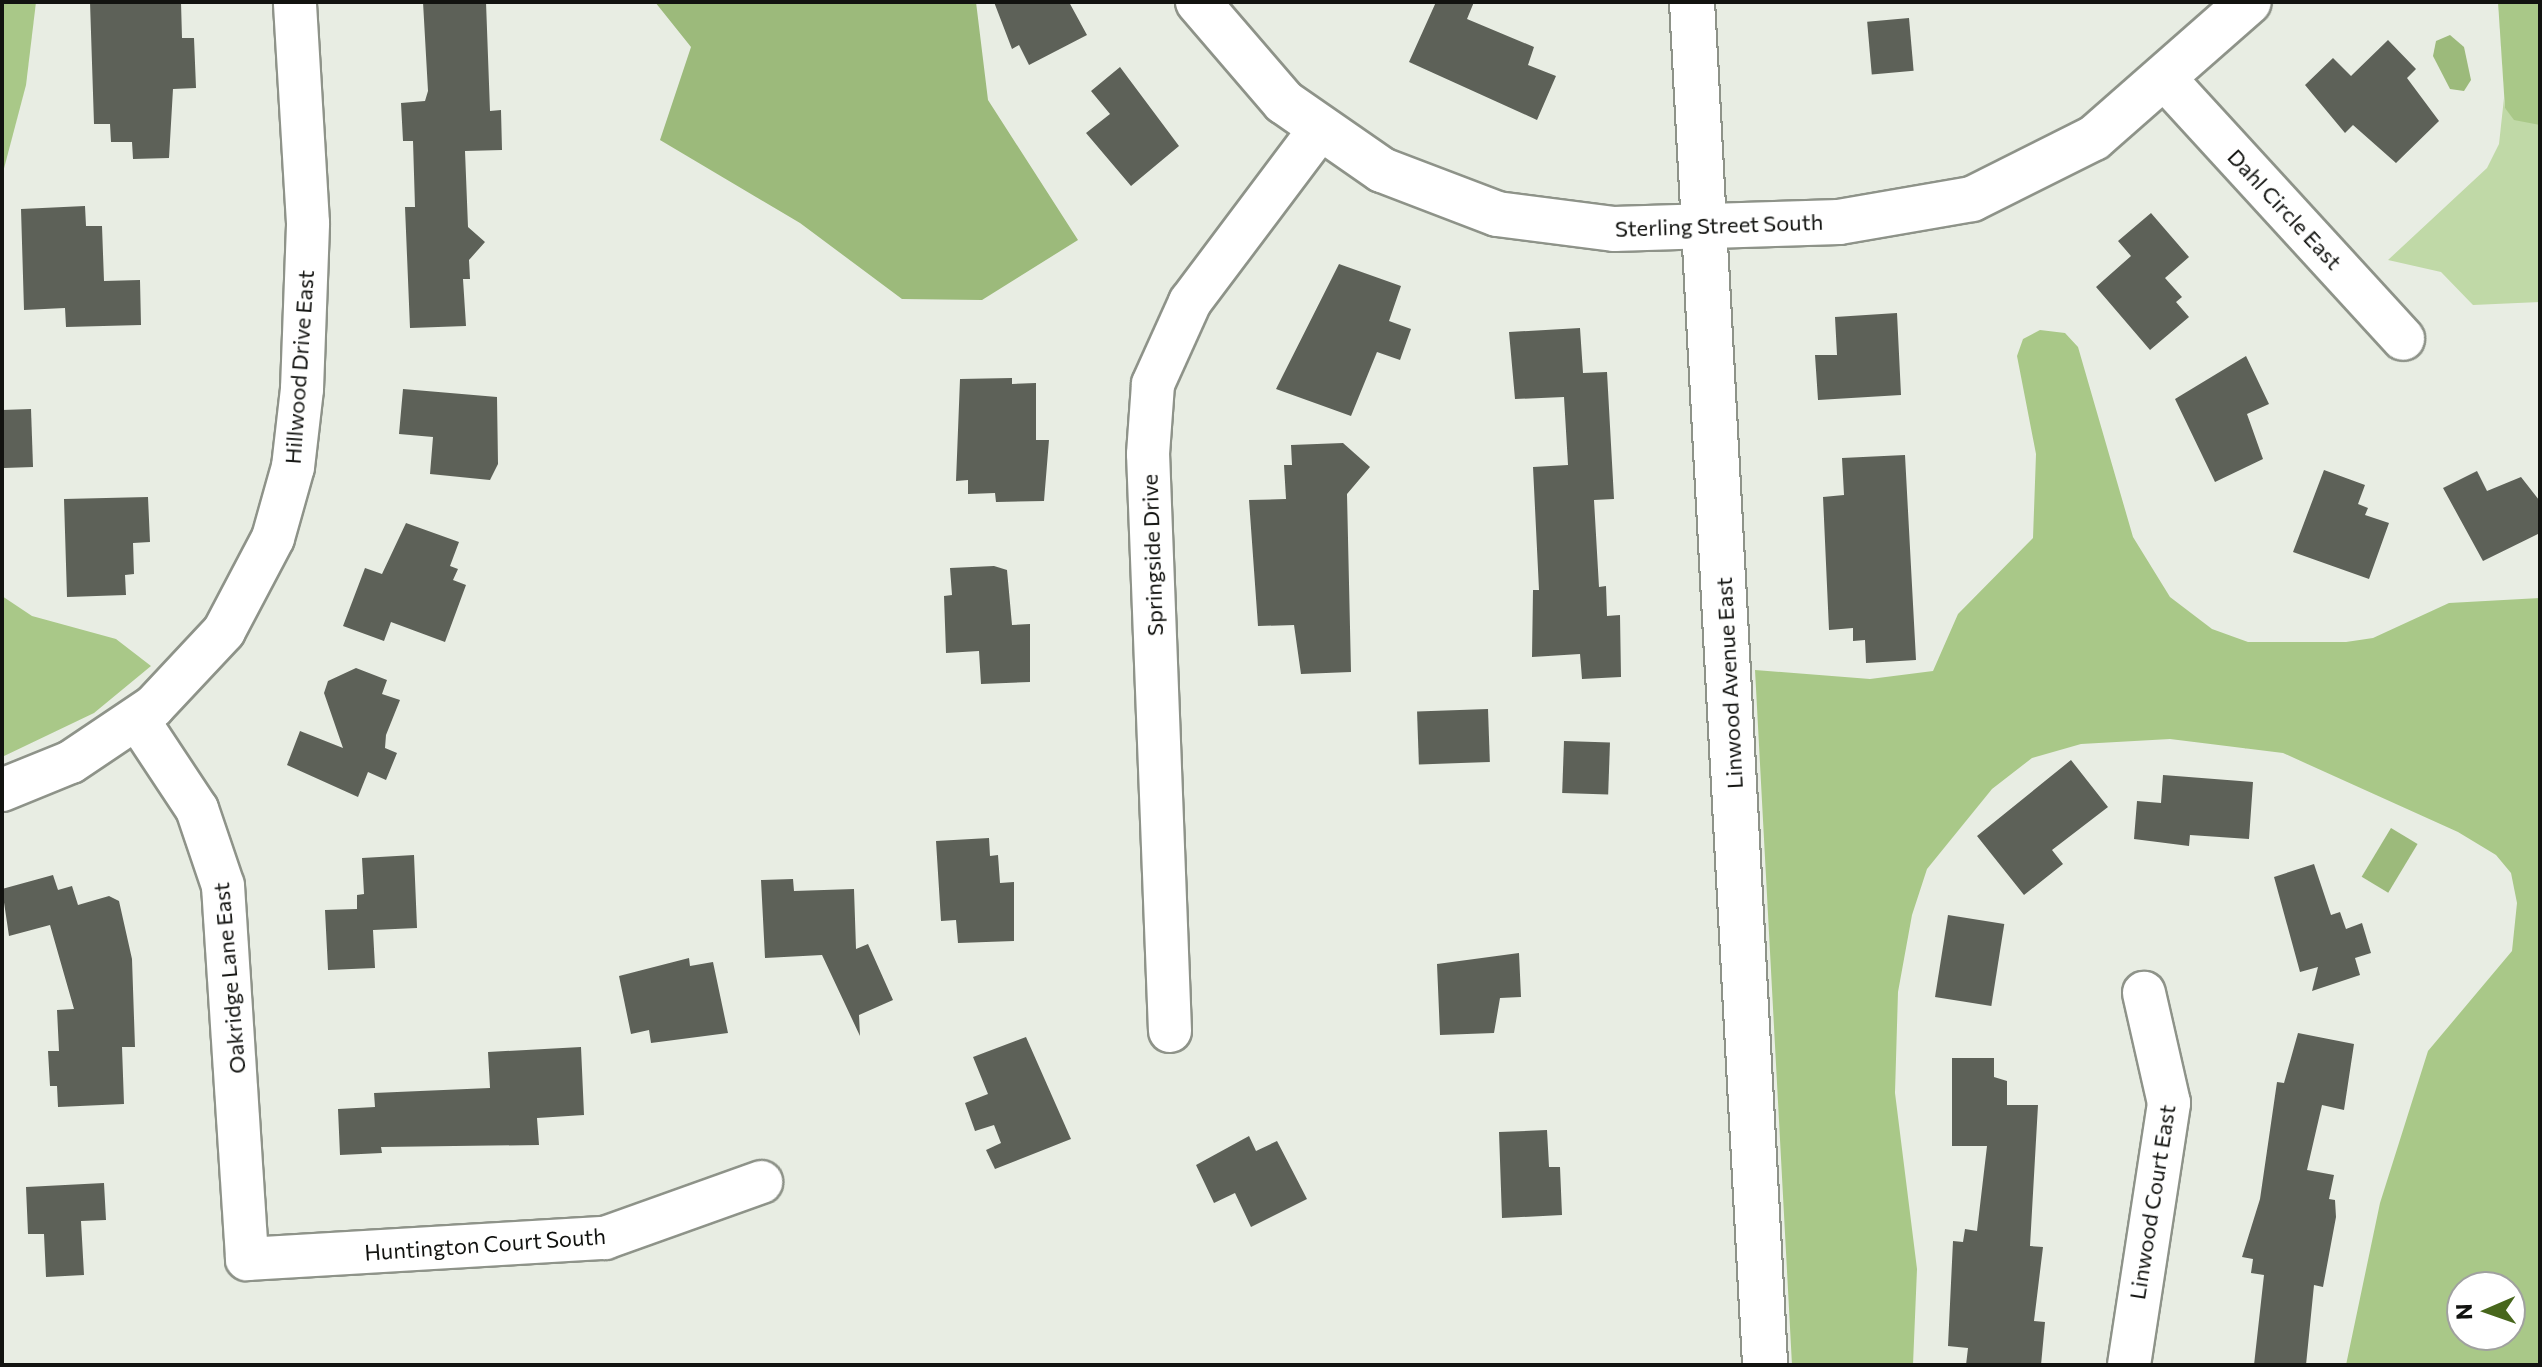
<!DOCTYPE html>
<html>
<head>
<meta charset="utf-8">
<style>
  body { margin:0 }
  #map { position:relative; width:2542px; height:1367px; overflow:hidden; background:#e8ede3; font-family:Commissioner,sans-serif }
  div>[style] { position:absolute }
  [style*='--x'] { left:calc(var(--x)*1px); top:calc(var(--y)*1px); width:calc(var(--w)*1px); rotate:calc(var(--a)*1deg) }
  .green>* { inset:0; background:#c0d9a7 }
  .forest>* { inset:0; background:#a9c888 }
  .water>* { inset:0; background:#9cba7b; transform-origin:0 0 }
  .building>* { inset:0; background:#5d6158; transform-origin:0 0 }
  .roads { filter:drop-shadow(2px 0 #8e9389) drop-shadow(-2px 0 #8e9389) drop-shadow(0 2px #8e9389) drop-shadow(0 -2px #8e9389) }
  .minor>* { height:42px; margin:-21px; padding:0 21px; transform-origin:21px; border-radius:21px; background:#fff }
  .tertiary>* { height:44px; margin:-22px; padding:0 22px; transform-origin:22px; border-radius:22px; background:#fff }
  span { translate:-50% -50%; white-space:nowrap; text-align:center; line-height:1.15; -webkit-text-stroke:8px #fff; paint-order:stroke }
  .street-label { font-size:22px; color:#121310 }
  .frame { position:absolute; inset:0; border:4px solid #121310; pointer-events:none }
  .north { position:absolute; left:2446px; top:1271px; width:80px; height:80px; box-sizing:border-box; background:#fff; border:2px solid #a0a19f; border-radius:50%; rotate:268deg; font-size:22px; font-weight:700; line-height:32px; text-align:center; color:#121310 }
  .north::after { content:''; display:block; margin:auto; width:28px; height:36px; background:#47661c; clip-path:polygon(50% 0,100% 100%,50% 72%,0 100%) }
</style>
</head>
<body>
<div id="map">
  <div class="green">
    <div style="clip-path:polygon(2504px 98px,2505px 108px,2540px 125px,2540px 302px,2473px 305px,2441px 272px,2388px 260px,2487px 168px,2499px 144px)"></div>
  </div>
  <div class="forest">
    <div style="clip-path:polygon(2px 2px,36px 2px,26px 85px,2px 176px)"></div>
    <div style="clip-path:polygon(2498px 2px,2540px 2px,2540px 125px,2514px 120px,2505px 108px)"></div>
    <div style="clip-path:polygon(evenodd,2040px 330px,2065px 333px,2078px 347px,2133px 537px,2170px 597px,2212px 629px,2248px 642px,2346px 642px,2373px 638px,2449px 603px,2540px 598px,2540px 1365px,2346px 1365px,2380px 1203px,2428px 1051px,2512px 951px,2517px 903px,2511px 873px,2496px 855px,2458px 832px,2283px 753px,2170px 739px,2081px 744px,2032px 758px,1992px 789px,1927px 869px,1912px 915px,1898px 992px,1895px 1093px,1917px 1269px,1913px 1365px,1792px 1365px,1755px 670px,1870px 679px,1933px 671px,1958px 614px,2033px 538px,2036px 454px,2017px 356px,2023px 339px,2040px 330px,2510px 1287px,2510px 1335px,2462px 1335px,2462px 1287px,2510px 1287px)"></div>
    <div style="clip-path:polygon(2px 596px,32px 616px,116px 639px,151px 666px,94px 713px,2px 757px)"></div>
  </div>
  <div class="water">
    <div style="clip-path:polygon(655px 2px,976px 2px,988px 100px,1078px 240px,982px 300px,902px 299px,800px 223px,660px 140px,691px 47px)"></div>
    <div style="clip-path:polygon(2450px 35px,2464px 47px,2471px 80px,2464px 91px,2450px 89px,2433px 56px,2436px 41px)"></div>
    <div style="left:2391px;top:828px;width:31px;height:57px;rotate:31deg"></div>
  </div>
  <div class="building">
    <div style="clip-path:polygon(90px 2px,181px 2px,182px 38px,194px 38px,196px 88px,173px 89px,169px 158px,133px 159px,132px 142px,111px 142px,110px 124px,94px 124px)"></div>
    <div style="clip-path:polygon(423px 2px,486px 2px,490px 111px,501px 110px,502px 150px,465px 151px,468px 227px,485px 242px,469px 260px,470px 279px,463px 279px,466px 326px,410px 328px,405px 207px,415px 207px,413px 141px,403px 141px,401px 103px,425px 101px,428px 91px)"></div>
    <div style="clip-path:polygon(994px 2px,1069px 2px,1087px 35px,1029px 65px,1019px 45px,1012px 49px)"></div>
    <div style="clip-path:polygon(1436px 2px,1474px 2px,1467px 19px,1534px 47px,1528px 65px,1556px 76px,1537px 120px,1409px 62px)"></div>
    <div style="left:1909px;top:18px;width:53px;height:42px;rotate:85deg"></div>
    <div style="clip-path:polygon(2388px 40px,2416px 69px,2407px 78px,2439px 121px,2396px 163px,2353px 125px,2345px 133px,2305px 85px,2333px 58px,2351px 76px)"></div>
    <div style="clip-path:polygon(1120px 67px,1179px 146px,1131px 186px,1086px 133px,1110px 114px,1091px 91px)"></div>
    <div style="clip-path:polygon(85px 206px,86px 226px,102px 226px,104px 281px,140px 280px,141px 325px,66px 327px,65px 308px,24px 310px,21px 209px)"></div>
    <div style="clip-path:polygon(2151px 213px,2189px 257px,2165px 278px,2182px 297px,2176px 302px,2189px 317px,2150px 350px,2096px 287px,2131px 256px,2118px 241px)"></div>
    <div style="clip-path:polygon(1339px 264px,1401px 286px,1389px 321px,1411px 329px,1400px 360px,1377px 352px,1351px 416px,1276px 389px)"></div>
    <div style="clip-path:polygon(1897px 313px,1901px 395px,1818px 400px,1815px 355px,1837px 355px,1835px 317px)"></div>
    <div style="clip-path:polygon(1580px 328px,1583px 373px,1607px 372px,1614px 499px,1594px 500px,1599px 587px,1606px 586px,1607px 616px,1620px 615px,1621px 677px,1582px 679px,1580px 654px,1532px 657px,1533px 590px,1539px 590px,1533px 467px,1568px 465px,1564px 397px,1515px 399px,1509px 332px)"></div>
    <div style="clip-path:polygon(2246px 356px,2269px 404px,2247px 414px,2263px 459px,2215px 482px,2175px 399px)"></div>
    <div style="clip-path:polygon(1012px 378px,1012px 384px,1036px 383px,1036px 440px,1049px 440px,1044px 501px,996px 502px,995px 493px,968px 494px,968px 480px,956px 481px,960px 379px)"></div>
    <div style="clip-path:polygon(403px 389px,497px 397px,498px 464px,490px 480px,430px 474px,433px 437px,399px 434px)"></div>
    <div style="left:31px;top:409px;width:58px;height:29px;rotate:88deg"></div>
    <div style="clip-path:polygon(1343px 443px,1370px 467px,1347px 494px,1351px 672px,1301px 674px,1294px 625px,1258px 626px,1249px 500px,1286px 499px,1284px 465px,1292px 465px,1291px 445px)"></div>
    <div style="clip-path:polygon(1905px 455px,1916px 660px,1866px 663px,1865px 640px,1853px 641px,1853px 628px,1829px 630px,1823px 497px,1844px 495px,1842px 458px)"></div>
    <div style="clip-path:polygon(2324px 470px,2365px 485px,2358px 504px,2368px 508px,2365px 515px,2389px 523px,2369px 579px,2293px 552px)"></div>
    <div style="clip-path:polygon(2477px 471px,2487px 491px,2521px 477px,2539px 500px,2540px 515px,2540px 533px,2483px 561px,2443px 488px)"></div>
    <div style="clip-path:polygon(148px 497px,150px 542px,133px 543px,134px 574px,125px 575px,126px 595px,67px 597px,64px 499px)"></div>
    <div style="clip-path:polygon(406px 523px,459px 542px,450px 566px,458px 569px,453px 580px,466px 585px,445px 642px,391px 622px,384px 641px,343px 626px,365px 568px,382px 574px)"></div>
    <div style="clip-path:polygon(994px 566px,1007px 570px,1012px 625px,1030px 624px,1030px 682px,981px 684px,979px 651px,946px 653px,944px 596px,952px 595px,950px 568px)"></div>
    <div style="clip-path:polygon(356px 668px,387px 680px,382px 694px,400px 700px,386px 735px,385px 748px,397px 753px,386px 780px,368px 772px,358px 797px,287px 765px,300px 731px,343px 748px,324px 693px,328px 681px)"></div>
    <div style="left:1488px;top:709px;width:53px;height:71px;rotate:88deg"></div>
    <div style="left:1564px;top:741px;width:46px;height:52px;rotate:2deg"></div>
    <div style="clip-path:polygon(2071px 760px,2108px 807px,2052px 850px,2063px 864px,2024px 895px,1977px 836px)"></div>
    <div style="clip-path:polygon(2163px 775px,2253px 782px,2249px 839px,2190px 835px,2189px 846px,2134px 839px,2137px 801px,2161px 803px)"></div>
    <div style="clip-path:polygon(989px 838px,990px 856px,998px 855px,1000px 883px,1014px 882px,1014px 941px,958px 943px,956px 920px,941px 921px,936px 841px)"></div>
    <div style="clip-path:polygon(414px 855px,417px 928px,373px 930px,375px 968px,328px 970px,325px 910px,357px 909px,357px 895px,364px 894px,362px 858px)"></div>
    <div style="clip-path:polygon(2314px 864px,2331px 915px,2340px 912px,2346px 929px,2362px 923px,2371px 953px,2355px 958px,2360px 975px,2312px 991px,2318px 967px,2300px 972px,2274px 877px)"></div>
    <div style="clip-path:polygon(53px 875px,58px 890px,72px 886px,78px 905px,109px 896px,119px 901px,132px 959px,135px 1047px,122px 1047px,124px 1104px,58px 1107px,57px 1086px,50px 1086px,48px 1051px,59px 1051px,57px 1010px,74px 1009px,50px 925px,9px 936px,2px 889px)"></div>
    <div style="clip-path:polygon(793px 879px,794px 891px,854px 889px,856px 949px,868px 944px,893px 1000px,859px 1015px,860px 1036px,822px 955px,765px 958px,761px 880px)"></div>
    <div style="left:1948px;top:915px;width:57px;height:83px;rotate:9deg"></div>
    <div style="clip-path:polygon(1519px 953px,1521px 997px,1500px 998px,1494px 1033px,1440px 1035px,1437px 964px)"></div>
    <div style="clip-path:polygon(689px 958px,690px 966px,713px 962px,728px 1033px,651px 1043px,649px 1030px,631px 1034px,619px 976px)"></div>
    <div style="clip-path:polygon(2298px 1033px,2354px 1044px,2344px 1110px,2322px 1105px,2307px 1170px,2334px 1175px,2329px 1199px,2335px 1200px,2336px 1217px,2323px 1287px,2314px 1285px,2306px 1365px,2254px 1365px,2264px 1275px,2251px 1273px,2253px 1259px,2242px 1257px,2260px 1199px,2277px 1082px,2284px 1083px)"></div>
    <div style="clip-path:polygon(1026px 1037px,1071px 1139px,995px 1169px,986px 1150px,1001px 1143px,994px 1125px,975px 1131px,965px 1103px,988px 1094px,973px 1057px)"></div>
    <div style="clip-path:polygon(581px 1047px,584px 1115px,537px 1118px,539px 1145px,381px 1147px,382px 1153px,340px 1155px,338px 1109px,375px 1107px,374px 1093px,490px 1088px,488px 1052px)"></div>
    <div style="clip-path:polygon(1952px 1058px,1994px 1058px,1994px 1077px,2007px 1081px,2007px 1105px,2038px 1105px,2030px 1246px,2043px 1247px,2034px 1321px,2045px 1322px,2041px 1365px,1966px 1365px,1968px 1348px,1948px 1346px,1953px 1241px,1963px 1242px,1965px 1229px,1977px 1231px,1987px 1146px,1952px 1146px)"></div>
    <div style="clip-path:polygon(1547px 1130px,1549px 1167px,1560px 1167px,1562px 1215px,1502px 1218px,1499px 1132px)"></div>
    <div style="clip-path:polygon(1249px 1136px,1256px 1151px,1277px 1141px,1307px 1199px,1251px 1227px,1235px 1193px,1214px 1203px,1196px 1165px)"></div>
    <div style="clip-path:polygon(104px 1183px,106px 1220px,81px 1221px,84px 1275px,46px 1277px,44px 1234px,28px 1234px,26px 1187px)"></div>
  </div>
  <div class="roads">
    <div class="minor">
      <div style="--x:2166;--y:80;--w:351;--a:47.5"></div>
      <div style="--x:138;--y:720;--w:107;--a:56.5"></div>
      <div style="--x:197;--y:809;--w:81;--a:71.3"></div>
      <div style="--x:223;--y:886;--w:374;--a:86.3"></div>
      <div style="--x:247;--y:1259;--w:359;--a:-3.4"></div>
      <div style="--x:605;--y:1238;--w:166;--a:-19.7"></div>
      <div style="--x:2;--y:790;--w:74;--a:-22.1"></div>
      <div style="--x:71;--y:762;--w:99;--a:-33.9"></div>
      <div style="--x:153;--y:707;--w:104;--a:-46.9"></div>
      <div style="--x:224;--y:631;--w:105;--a:-62.2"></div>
      <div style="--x:273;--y:538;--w:74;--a:-74.3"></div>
      <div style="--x:293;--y:467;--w:79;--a:-83.4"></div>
      <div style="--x:302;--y:389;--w:166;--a:-87.9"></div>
      <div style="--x:308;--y:223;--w:221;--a:-93.4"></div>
      <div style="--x:1170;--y:1031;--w:577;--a:-92.18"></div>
      <div style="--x:1148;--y:454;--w:70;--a:-85.9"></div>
      <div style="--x:1153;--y:384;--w:90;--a:-65.7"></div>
      <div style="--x:1190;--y:302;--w:215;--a:-53.1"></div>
      <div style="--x:2129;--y:1365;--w:265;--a:-81.3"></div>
      <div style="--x:2169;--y:1103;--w:113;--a:-102.8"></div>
    </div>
    <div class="tertiary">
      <div style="--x:1198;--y:2;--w:132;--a:49.3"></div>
      <div style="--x:1284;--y:102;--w:119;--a:34.8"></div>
      <div style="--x:1382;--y:170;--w:123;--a:20.9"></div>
      <div style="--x:1497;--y:214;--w:118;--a:7.3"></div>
      <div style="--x:1614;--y:229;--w:225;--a:-1.8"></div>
      <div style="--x:1839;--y:222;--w:135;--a:-9.8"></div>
      <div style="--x:1972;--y:199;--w:136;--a:-26.6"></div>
      <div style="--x:2094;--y:138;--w:206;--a:-41.3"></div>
      <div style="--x:1692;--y:2;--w:1365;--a:86.93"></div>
    </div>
  </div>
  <div class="street-label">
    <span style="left:2285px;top:209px;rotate:47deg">Dahl Circle East</span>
    <span style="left:1719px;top:225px;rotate:-2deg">Sterling Street South</span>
    <span style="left:299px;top:367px;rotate:-86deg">Hillwood Drive East</span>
    <span style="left:1152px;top:555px;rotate:-92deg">Springside Drive</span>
    <span style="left:1729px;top:683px;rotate:-93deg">Linwood Avenue East</span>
    <span style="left:229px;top:978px;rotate:-95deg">Oakridge Lane East</span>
    <span style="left:2152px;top:1202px;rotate:-81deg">Linwood Court East</span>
    <span style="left:485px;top:1244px;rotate:-4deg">Huntington Court South</span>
  </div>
  <div class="frame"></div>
  <div class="north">N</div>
</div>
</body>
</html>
